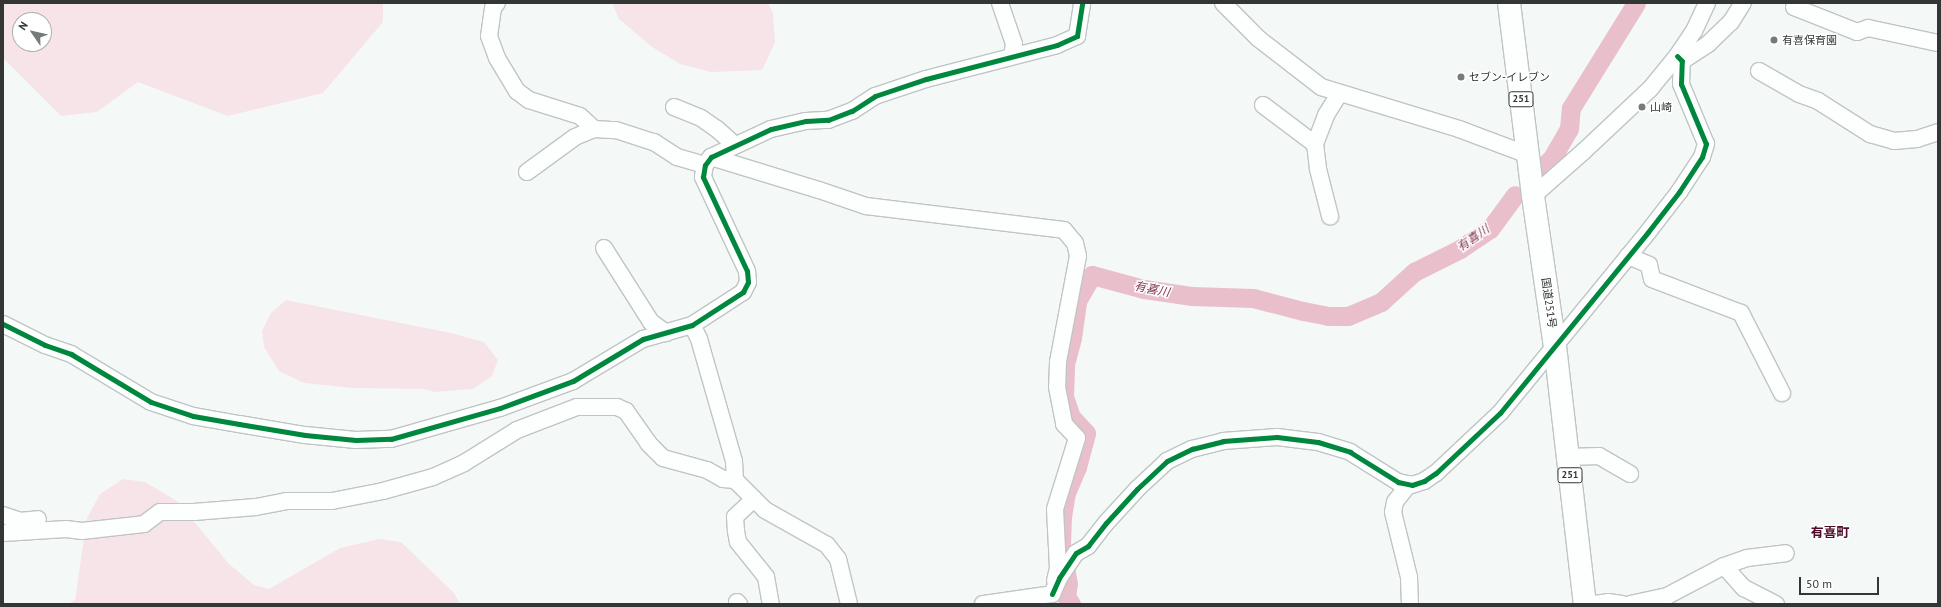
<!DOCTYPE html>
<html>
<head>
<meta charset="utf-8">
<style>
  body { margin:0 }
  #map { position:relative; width:1941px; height:607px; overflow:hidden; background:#f4f9f7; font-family:"PT Sans","Noto Sans JP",sans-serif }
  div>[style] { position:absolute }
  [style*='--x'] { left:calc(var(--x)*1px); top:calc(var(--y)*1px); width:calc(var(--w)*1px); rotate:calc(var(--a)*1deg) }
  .green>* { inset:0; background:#f7e4e9 }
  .river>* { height:19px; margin:-9.5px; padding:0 9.5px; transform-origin:9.5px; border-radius:9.5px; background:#eabfcc }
  .roads { filter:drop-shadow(1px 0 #c0c5c3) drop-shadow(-1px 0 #c0c5c3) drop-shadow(0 1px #c0c5c3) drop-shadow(0 -1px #c0c5c3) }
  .minor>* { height:16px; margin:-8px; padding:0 8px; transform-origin:8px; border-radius:8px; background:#fdfefe }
  .highway>* { height:22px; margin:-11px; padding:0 11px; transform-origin:11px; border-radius:11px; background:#fdfefe }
  .cycleway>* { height:5px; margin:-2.5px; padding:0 2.5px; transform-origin:2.5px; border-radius:2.5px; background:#00873e }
  .dots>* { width:11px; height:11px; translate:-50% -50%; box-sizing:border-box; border:2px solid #fff; border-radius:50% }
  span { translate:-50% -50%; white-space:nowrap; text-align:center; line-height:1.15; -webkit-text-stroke:3px #fff; paint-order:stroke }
  .shield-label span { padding:1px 3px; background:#fff; border:1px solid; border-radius:3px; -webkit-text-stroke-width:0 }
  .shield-label { font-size:10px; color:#323635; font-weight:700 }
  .poi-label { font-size:11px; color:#323635 }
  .left { translate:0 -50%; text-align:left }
  .street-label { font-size:11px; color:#323635 }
  .water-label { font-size:12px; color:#823651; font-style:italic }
  .quarter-label { font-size:13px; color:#4e0b28; font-weight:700 }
  .frame { position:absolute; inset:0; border:4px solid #323635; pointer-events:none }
  .north { position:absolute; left:12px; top:12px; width:40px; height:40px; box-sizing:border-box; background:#fff; border:1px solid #adafae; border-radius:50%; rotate:304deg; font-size:11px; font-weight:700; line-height:16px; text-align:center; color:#323635 }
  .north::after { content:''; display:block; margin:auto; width:14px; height:18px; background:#767a79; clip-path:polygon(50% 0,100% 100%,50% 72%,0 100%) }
  .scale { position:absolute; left:1799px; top:577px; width:80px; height:18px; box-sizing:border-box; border:2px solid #323635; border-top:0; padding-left:5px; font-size:12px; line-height:14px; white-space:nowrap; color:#323635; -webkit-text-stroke:3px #fff; paint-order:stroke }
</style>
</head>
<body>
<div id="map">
  <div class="green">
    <div style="clip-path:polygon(evenodd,3px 3px,383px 3px,383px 22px,323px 93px,228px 116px,138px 82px,97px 112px,61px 116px,3px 58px,3px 3px,20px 20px,44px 20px,44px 44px,20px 44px,20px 20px)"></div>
    <div style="clip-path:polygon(612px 3px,768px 3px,773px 13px,775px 43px,762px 70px,711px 72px,680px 64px,652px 47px,619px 19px)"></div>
    <div style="clip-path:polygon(286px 300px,451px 333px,484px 342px,498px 360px,492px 376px,473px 389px,434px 392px,423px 389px,353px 388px,304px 383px,279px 371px,264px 347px,262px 331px,271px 313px)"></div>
    <div style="clip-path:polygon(123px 479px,145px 482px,177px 501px,229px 564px,254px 585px,269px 589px,340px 548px,379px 539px,401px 542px,454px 593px,460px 604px,68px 604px,75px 600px,87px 518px,100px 494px)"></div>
  </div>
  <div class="river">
    <div style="--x:1542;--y:168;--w:14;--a:-45"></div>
    <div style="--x:1552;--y:158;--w:34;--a:-60"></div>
    <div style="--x:1569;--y:129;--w:21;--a:-85"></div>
    <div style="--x:1571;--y:108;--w:123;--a:-58.2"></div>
    <div style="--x:1071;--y:604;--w:9;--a:-122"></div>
    <div style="--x:1066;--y:596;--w:12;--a:-81"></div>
    <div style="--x:1068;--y:584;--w:41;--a:-99.9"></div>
    <div style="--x:1061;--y:544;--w:27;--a:-88"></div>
    <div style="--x:1062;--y:517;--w:24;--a:-81"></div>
    <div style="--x:1066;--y:493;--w:28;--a:-67"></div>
    <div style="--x:1077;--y:467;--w:35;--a:-75"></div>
    <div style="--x:1086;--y:433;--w:22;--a:-133"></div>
    <div style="--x:1071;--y:417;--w:21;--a:-109"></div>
    <div style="--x:1064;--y:397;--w:33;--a:-88"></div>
    <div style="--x:1065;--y:364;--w:27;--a:-75"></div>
    <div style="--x:1072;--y:338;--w:37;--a:-82"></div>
    <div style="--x:1077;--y:301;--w:30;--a:-60"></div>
    <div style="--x:1092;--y:275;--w:54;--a:15.1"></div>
    <div style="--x:1144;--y:289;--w:49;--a:8.3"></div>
    <div style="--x:1192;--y:296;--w:61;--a:1.9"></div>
    <div style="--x:1253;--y:298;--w:52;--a:14.6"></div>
    <div style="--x:1303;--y:311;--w:25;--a:11"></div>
    <div style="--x:1328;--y:316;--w:20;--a:0"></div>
    <div style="--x:1348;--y:316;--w:36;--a:-23"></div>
    <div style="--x:1381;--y:302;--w:45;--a:-42.3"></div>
    <div style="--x:1414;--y:272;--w:51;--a:-26.6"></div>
    <div style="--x:1460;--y:249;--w:36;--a:-34"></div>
    <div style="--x:1490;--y:229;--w:42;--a:-53.7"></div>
  </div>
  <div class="roads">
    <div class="minor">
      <div style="--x:497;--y:3;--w:6;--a:129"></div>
      <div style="--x:493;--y:8;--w:28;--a:98"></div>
      <div style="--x:489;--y:36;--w:23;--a:70"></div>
      <div style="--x:497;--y:58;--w:39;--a:59"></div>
      <div style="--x:517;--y:91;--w:15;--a:37"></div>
      <div style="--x:529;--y:100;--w:53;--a:17.4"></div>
      <div style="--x:580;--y:116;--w:19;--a:43"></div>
      <div style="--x:1000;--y:3;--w:43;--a:71.1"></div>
      <div style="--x:1014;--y:44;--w:12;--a:99"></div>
      <div style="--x:1223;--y:3;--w:51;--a:45"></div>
      <div style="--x:1259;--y:39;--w:78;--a:37.7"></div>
      <div style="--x:1321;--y:87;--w:144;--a:16.9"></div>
      <div style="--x:1459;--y:129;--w:74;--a:20.6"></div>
      <div style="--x:1794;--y:7;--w:68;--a:21.6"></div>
      <div style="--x:1857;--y:32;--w:12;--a:-20"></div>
      <div style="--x:1868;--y:28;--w:72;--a:12.1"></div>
      <div style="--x:1682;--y:61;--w:31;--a:-33"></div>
      <div style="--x:1708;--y:44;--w:32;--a:-44"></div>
      <div style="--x:1731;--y:22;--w:22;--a:-58"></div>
      <div style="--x:1759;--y:71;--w:46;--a:29.9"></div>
      <div style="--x:1799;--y:94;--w:20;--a:20"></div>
      <div style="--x:1818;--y:101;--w:62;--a:32.4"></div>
      <div style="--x:1870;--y:134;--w:25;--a:16"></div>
      <div style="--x:1894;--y:141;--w:23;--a:-5"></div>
      <div style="--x:1917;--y:139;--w:22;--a:-18"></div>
      <div style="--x:1263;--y:105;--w:65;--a:36.9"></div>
      <div style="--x:1315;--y:144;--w:31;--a:-69"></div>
      <div style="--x:1326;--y:115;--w:26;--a:-58"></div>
      <div style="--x:674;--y:107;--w:29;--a:22"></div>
      <div style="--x:701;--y:118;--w:19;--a:35"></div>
      <div style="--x:717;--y:129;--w:24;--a:42"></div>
      <div style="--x:1315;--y:144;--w:25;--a:83"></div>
      <div style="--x:1318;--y:169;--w:49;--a:75.7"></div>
      <div style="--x:711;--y:157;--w:113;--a:17"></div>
      <div style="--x:819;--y:190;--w:50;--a:18.8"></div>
      <div style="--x:866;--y:206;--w:199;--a:6.9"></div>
      <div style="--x:1064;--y:230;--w:17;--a:50"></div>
      <div style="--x:1075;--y:243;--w:13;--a:77"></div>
      <div style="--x:1078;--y:256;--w:108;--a:100.7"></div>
      <div style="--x:1058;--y:362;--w:25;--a:92"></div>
      <div style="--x:1057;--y:387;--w:38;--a:79"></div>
      <div style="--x:1064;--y:424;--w:19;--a:47"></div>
      <div style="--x:1077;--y:438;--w:74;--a:107.2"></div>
      <div style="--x:1055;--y:509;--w:59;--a:87.1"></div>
      <div style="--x:1058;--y:568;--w:13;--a:103"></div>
      <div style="--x:527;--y:172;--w:59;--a:-36.1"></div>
      <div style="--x:575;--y:137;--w:21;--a:-23"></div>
      <div style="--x:594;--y:129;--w:22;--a:3"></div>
      <div style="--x:616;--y:130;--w:40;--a:18"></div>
      <div style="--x:654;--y:142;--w:27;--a:33"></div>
      <div style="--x:677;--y:157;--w:29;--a:16"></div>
      <div style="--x:1533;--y:196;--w:68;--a:-41.4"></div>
      <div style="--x:1584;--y:151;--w:91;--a:-43.2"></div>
      <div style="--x:1650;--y:89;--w:43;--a:-50.7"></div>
      <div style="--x:1677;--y:56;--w:30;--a:-56"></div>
      <div style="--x:1694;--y:31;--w:31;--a:-65"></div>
      <div style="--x:604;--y:248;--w:88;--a:57.6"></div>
      <div style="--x:651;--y:322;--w:19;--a:36"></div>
      <div style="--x:1628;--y:256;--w:23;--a:23"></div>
      <div style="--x:1649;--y:265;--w:14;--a:78"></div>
      <div style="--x:1652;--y:279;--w:95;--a:20.9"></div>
      <div style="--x:1741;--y:313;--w:90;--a:62.9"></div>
      <div style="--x:3;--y:324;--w:47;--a:26.6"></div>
      <div style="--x:45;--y:345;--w:28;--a:19"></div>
      <div style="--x:71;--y:354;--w:93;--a:31"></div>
      <div style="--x:151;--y:402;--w:44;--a:18.4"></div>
      <div style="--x:193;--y:416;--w:47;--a:9.9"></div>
      <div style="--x:239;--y:424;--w:67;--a:9.5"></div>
      <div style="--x:305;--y:435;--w:51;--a:5.6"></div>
      <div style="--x:356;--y:440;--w:35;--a:-2"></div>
      <div style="--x:391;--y:439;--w:113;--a:-15.9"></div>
      <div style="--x:500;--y:408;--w:78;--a:-20.3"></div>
      <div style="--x:573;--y:381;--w:82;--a:-31"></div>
      <div style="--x:643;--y:339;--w:51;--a:-15.9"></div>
      <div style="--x:692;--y:325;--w:61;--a:-32.9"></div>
      <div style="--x:743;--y:292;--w:11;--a:-63"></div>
      <div style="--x:748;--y:282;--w:11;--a:-95"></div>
      <div style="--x:747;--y:271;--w:104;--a:-115.1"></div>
      <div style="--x:703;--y:177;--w:12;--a:-81"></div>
      <div style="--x:705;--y:165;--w:10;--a:-53"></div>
      <div style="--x:711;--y:157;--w:66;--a:-25"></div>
      <div style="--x:771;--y:129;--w:36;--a:-13"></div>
      <div style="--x:806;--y:121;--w:22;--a:-3"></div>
      <div style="--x:828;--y:120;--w:26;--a:-21"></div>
      <div style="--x:852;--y:111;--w:27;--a:-33"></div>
      <div style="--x:875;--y:96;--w:54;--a:-18.4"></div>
      <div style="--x:926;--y:79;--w:135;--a:-14.5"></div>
      <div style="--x:1057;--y:45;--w:22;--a:-24"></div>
      <div style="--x:1077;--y:36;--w:33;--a:-81"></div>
      <div style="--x:692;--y:325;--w:16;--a:63"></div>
      <div style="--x:699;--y:339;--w:127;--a:74"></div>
      <div style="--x:734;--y:461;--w:19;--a:87"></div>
      <div style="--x:1568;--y:457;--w:31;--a:-2"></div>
      <div style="--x:1599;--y:456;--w:36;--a:30"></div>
      <div style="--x:1409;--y:484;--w:23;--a:128"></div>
      <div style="--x:1395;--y:502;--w:10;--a:101"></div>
      <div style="--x:1393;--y:512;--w:67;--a:76.2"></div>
      <div style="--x:1409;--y:577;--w:27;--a:88"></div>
      <div style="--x:754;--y:499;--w:26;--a:137"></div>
      <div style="--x:735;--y:517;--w:14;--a:86"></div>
      <div style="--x:736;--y:531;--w:11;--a:80"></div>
      <div style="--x:738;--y:542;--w:45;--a:51.3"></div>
      <div style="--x:766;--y:577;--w:27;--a:80"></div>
      <div style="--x:3;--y:515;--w:18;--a:19"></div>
      <div style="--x:20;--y:521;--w:18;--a:-6"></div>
      <div style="--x:3;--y:533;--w:63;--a:-3.6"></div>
      <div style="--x:66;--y:529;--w:16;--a:7"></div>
      <div style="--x:82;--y:531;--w:62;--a:-6.4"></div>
      <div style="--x:144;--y:524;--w:20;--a:-37"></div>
      <div style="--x:160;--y:512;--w:34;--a:0"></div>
      <div style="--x:194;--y:512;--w:62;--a:-4.6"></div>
      <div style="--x:256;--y:507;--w:31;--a:-11"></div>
      <div style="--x:286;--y:501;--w:46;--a:0"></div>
      <div style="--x:332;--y:501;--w:52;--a:-11.1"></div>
      <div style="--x:383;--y:491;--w:52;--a:-15.6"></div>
      <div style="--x:433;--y:477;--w:34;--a:-24"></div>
      <div style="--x:464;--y:463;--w:62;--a:-31.9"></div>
      <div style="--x:517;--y:430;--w:64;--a:-21"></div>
      <div style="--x:577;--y:407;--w:40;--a:0"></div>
      <div style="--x:617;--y:407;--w:10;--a:24"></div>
      <div style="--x:626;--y:411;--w:39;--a:55"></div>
      <div style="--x:648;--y:443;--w:21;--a:45"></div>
      <div style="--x:663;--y:458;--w:46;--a:15.3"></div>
      <div style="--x:707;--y:470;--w:18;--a:29"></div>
      <div style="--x:723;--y:479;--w:12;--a:5"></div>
      <div style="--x:735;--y:480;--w:42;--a:45"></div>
      <div style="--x:765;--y:510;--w:71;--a:29.4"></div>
      <div style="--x:827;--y:545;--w:18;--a:52"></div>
      <div style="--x:838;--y:559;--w:46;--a:76.3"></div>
      <div style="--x:1724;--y:566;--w:30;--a:48"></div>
      <div style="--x:1744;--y:588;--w:36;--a:27"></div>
      <div style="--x:1052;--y:594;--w:17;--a:-66"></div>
      <div style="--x:1059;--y:578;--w:30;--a:-56"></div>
      <div style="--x:1076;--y:553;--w:14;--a:-30"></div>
      <div style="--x:1088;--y:546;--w:29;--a:-52"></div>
      <div style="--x:1106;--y:523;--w:46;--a:-47.6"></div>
      <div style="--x:1137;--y:489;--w:41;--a:-43"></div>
      <div style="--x:1167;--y:461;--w:28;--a:-26"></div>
      <div style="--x:1192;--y:449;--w:32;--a:-14"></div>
      <div style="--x:1223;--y:441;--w:54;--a:-4.2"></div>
      <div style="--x:1277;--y:437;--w:41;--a:7"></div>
      <div style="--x:1318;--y:442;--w:34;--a:17"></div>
      <div style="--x:1350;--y:452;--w:57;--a:32"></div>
      <div style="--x:1398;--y:482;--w:14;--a:12"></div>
      <div style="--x:1412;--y:485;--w:13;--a:-18"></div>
      <div style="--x:1424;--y:481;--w:14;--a:-34"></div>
      <div style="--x:1436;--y:473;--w:88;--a:-43.2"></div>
      <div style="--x:1500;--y:413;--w:234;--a:-50.7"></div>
      <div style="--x:1648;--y:232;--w:51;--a:-52.2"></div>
      <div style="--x:1679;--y:192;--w:42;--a:-56.7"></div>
      <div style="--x:1702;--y:157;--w:14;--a:-73"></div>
      <div style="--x:1706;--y:144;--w:65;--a:-112.6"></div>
      <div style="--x:1681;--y:84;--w:23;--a:-88"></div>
      <div style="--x:1682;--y:61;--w:7;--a:-135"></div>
      <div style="--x:737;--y:602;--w:3;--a:45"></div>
      <div style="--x:983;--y:604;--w:70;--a:-8.2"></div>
      <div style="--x:1594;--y:604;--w:14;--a:-8"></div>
      <div style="--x:1608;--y:602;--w:14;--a:8"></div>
      <div style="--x:1630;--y:604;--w:38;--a:-12"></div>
      <div style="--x:1667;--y:596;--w:64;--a:-27.8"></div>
      <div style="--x:1724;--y:566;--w:24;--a:-19"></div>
      <div style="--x:1747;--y:558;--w:39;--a:-7"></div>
    </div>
    <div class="highway">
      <div style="--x:1509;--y:3;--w:194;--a:82.9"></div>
      <div style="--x:1533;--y:196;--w:152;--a:81.7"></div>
      <div style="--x:1555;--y:346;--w:260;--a:83.4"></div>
    </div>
  </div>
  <div class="cycleway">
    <div style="--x:3;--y:324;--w:47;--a:26.6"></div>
    <div style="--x:45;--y:345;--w:28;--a:19"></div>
    <div style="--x:71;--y:354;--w:93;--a:31"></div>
    <div style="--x:151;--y:402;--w:44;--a:18.4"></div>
    <div style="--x:193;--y:416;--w:47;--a:9.9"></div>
    <div style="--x:239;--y:424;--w:67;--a:9.5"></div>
    <div style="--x:305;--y:435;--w:51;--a:5.6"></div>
    <div style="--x:356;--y:440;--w:35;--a:-2"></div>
    <div style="--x:391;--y:439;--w:113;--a:-15.9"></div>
    <div style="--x:500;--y:408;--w:78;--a:-20.3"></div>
    <div style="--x:573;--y:381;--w:82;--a:-31"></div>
    <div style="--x:643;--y:339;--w:51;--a:-15.9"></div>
    <div style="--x:692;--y:325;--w:61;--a:-32.9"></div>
    <div style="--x:743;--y:292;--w:11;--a:-63"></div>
    <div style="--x:748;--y:282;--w:11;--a:-95"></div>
    <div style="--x:747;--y:271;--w:104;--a:-115.1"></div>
    <div style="--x:703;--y:177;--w:12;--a:-81"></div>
    <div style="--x:705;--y:165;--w:10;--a:-53"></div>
    <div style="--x:711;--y:157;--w:66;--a:-25"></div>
    <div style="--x:771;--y:129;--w:36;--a:-13"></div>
    <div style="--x:806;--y:121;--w:22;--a:-3"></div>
    <div style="--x:828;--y:120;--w:26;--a:-21"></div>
    <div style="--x:852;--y:111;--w:27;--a:-33"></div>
    <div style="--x:875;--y:96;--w:54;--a:-18.4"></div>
    <div style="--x:926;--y:79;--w:135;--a:-14.5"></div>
    <div style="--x:1057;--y:45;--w:22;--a:-24"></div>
    <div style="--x:1077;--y:36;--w:33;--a:-81"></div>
    <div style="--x:1052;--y:594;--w:17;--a:-66"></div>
    <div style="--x:1059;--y:578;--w:30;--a:-56"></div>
    <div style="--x:1076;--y:553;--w:14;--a:-30"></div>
    <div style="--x:1088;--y:546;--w:29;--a:-52"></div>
    <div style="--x:1106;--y:523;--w:46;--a:-47.6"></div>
    <div style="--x:1137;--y:489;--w:41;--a:-43"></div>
    <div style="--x:1167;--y:461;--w:28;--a:-26"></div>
    <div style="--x:1192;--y:449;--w:32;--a:-14"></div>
    <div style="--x:1223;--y:441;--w:54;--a:-4.2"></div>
    <div style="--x:1277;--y:437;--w:41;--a:7"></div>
    <div style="--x:1318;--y:442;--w:34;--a:17"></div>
    <div style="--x:1350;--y:452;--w:57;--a:32"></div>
    <div style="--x:1398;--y:482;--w:14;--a:12"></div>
    <div style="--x:1412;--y:485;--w:13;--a:-18"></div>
    <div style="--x:1424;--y:481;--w:14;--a:-34"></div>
    <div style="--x:1436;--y:473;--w:88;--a:-43.2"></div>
    <div style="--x:1500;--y:413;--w:234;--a:-50.7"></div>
    <div style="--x:1648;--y:232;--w:51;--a:-52.2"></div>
    <div style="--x:1679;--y:192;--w:42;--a:-56.7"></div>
    <div style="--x:1702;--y:157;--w:14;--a:-73"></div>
    <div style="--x:1706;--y:144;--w:65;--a:-112.6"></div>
    <div style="--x:1681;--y:84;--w:23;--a:-88"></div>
    <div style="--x:1682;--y:61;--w:7;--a:-135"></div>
  </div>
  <div class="dots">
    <div style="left:1774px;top:40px;background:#767a79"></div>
    <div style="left:1461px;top:77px;background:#767a79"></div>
    <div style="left:1642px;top:107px;background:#767a79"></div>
  </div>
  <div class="shield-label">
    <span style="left:1521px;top:99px">251</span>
    <span style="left:1570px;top:475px">251</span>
  </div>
  <div class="poi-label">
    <span class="left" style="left:1782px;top:40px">有喜保育園</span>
    <span class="left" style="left:1469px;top:77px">セブン-イレブン</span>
    <span class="left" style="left:1650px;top:107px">山崎</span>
  </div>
  <div class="street-label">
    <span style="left:1549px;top:303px;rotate:82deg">国道251号</span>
  </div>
  <div class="water-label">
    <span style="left:1473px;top:238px;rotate:-35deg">有喜川</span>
    <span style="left:1152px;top:289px;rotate:11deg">有喜川</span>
  </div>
  <div class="quarter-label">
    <span style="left:1830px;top:533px">有喜町</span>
  </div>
  <div class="frame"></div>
  <div class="north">N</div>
  <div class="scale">50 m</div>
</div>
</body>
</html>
